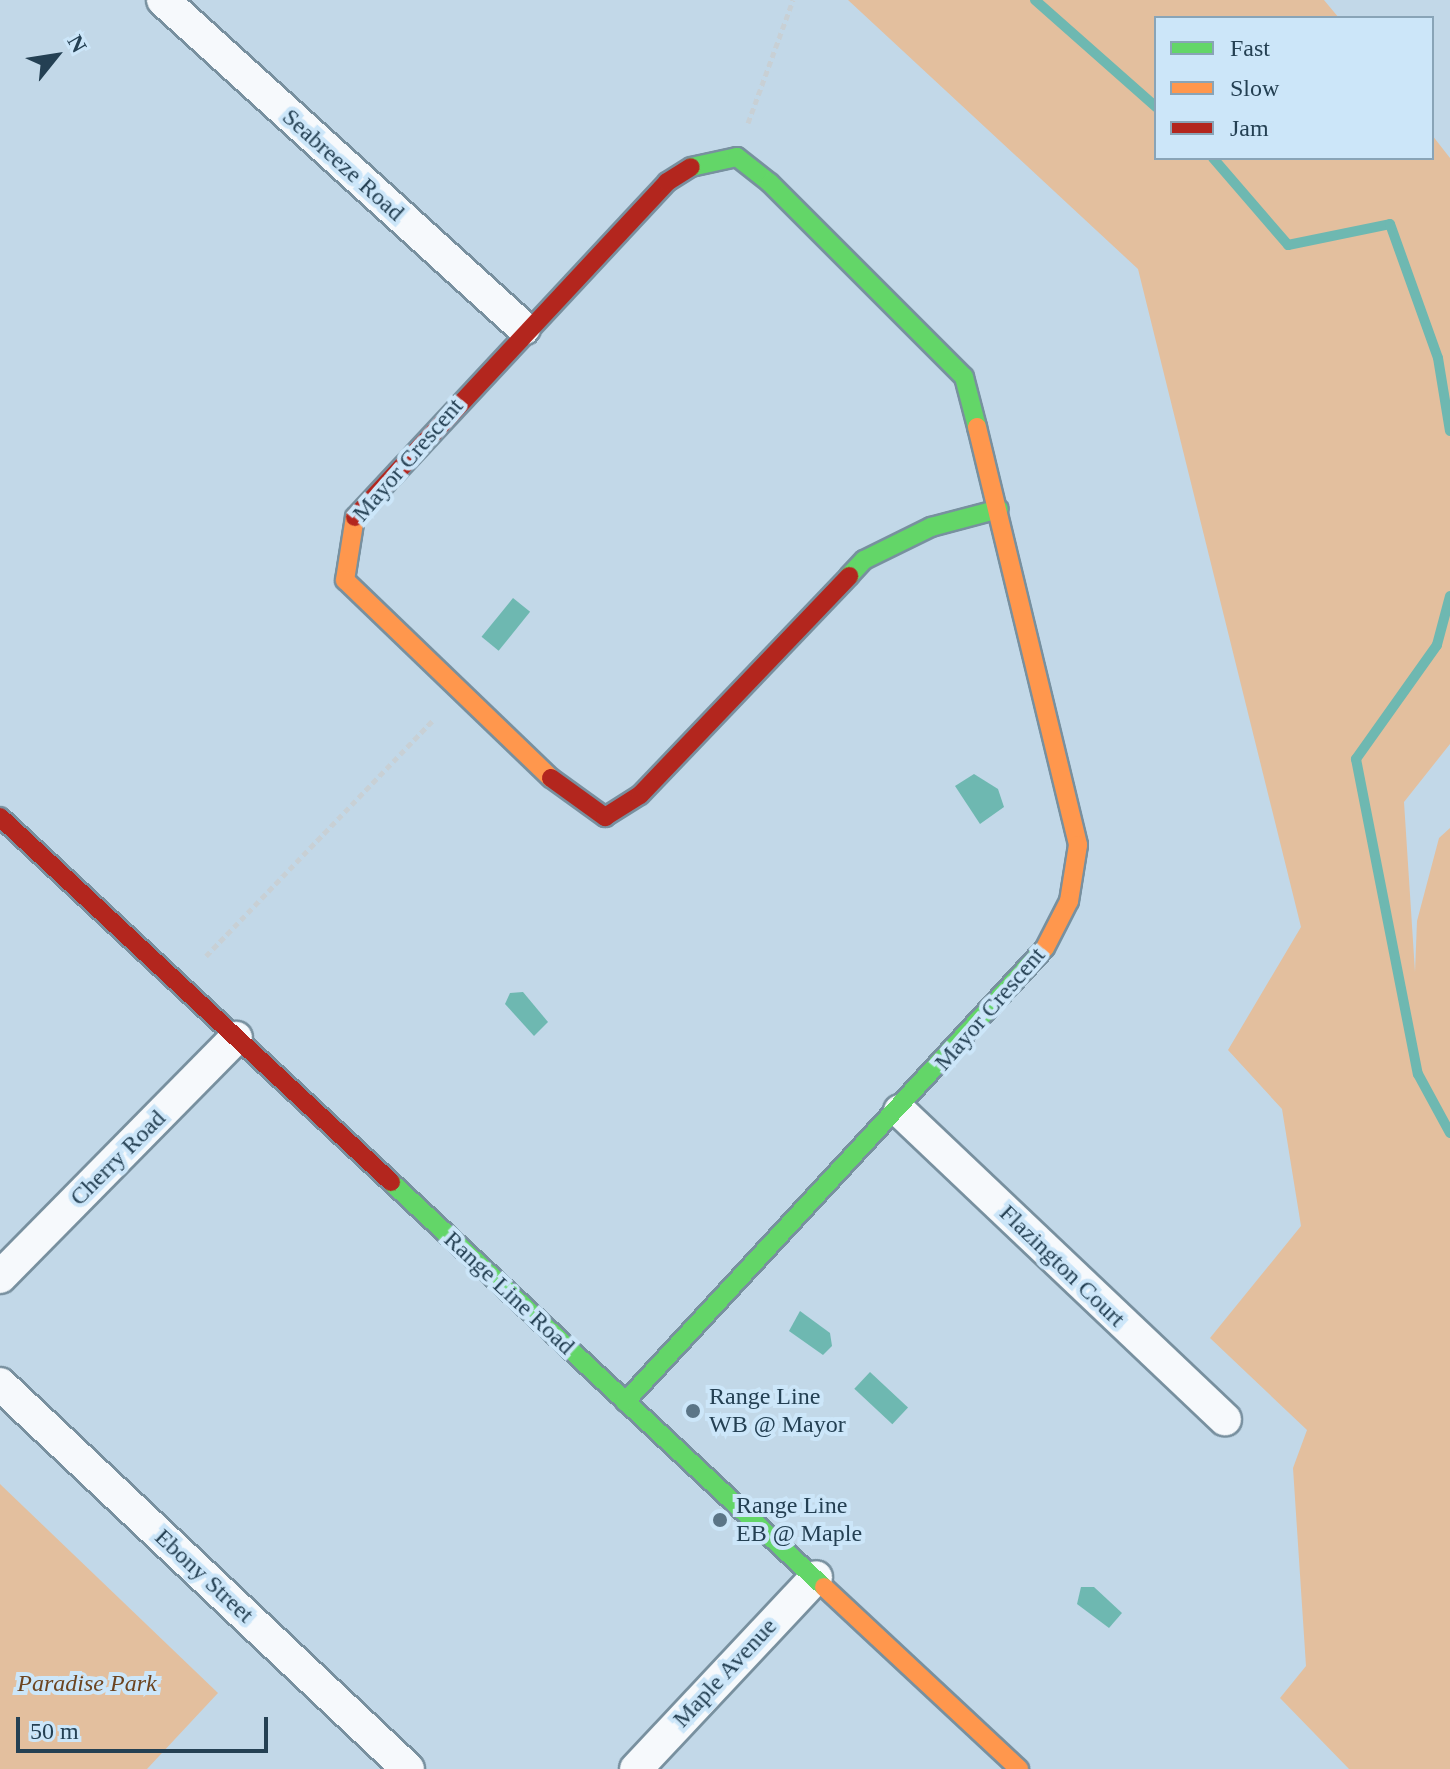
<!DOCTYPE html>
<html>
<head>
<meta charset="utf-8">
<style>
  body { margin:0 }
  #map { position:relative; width:1450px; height:1769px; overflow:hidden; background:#c2d8e8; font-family:Georgia,serif }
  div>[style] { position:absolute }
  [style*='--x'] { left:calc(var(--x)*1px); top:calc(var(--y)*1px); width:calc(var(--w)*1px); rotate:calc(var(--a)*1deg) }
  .green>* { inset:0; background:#e3bf9e }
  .water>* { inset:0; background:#6eb8b1; transform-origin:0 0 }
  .stream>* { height:10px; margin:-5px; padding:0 5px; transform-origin:5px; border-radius:5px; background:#6eb8b1 }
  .path>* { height:5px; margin-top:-2.5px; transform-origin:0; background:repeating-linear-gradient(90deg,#c8d0d5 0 6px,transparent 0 10px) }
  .roads { filter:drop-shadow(2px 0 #78909f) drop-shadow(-2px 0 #78909f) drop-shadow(0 2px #78909f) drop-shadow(0 -2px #78909f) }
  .street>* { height:32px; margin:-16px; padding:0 16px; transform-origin:16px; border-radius:16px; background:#f6f9fc }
  .fast>* { height:18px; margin:-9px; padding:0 9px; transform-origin:9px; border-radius:9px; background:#63d668 }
  .slow>* { height:18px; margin:-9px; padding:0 9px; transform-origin:9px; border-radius:9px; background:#ff974d }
  .jam>* { height:18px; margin:-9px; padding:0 9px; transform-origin:9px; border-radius:9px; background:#b3261e }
  .dots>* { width:22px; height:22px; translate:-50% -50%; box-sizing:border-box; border:4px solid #cce6f9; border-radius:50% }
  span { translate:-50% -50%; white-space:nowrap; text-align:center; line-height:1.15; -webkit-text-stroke:8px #cce6f9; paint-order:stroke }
  .street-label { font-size:24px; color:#244053 }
  .poi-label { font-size:24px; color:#244053 }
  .left { translate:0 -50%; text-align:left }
  .park-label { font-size:24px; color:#6c4420; font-style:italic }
  .legend { position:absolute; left:1154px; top:16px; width:280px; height:144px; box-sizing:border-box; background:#cce6f9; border:2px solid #89a4b7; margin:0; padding:10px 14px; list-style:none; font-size:24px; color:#244053 }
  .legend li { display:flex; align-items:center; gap:16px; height:40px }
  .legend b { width:40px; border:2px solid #89a4b7 }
  .north { position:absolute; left:16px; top:16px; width:80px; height:80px; -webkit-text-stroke:6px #cce6f9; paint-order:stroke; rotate:60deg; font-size:22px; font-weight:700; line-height:32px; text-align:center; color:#244053 }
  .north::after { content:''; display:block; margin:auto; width:28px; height:36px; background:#244053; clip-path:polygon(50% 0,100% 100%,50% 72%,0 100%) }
  .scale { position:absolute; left:16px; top:1717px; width:252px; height:36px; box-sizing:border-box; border:4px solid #244053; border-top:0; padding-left:10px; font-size:24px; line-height:28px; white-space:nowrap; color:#244053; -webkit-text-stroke:6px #cce6f9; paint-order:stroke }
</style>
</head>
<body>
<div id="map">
  <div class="green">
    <div style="clip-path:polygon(848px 0,1324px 0,1339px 18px,1156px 18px,1156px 158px,1432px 158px,1432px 135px,1450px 158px,1450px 744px,1404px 802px,1415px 972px,1417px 921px,1439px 838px,1450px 828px,1450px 1769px,1349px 1769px,1280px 1698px,1306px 1666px,1293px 1468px,1307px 1430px,1210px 1338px,1301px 1226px,1282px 1109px,1228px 1050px,1301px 927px,1138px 269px)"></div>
    <div style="clip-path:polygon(0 1484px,218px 1693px,147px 1769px,0 1769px)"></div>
  </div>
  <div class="water">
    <div style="left:513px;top:598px;width:22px;height:50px;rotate:39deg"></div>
    <div style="clip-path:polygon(974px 774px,998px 789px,1004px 807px,980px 824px,955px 786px)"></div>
    <div style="clip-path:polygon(523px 992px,548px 1022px,534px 1036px,505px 1004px,510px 993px)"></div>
    <div style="clip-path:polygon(800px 1311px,830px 1333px,832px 1346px,823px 1355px,789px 1331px)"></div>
    <div style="left:870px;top:1372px;width:52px;height:23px;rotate:43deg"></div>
    <div style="clip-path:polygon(1081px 1587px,1094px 1587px,1122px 1613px,1109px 1628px,1077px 1604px)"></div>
  </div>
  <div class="stream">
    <div style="--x:1035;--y:0;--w:162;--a:41.5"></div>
    <div style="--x:1213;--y:158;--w:115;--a:49.2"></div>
    <div style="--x:1288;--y:245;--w:104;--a:-11.6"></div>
    <div style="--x:1390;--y:224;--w:142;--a:70.3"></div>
    <div style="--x:1438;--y:358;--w:74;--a:80.7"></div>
    <div style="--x:1450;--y:596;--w:51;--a:104.9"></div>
    <div style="--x:1437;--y:645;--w:140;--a:125.4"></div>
    <div style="--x:1356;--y:759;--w:321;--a:78.9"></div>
    <div style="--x:1418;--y:1074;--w:67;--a:61.5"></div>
  </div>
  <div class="path">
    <div style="--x:748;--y:123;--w:131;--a:-69.9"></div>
    <div style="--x:206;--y:956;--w:330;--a:-46.1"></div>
  </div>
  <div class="roads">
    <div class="street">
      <div style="--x:163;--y:0;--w:488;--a:42.3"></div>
      <div style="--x:900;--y:1111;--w:448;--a:43.5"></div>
      <div style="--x:0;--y:1277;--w:336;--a:-45.4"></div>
      <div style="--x:0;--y:1384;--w:561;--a:43.34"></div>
      <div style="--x:636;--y:1769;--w:263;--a:-46.8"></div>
    </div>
    <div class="fast">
      <div style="--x:691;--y:167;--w:47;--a:-12.3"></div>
      <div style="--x:737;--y:157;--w:42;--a:38.2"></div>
      <div style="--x:770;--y:183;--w:274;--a:45"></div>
      <div style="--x:964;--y:377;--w:52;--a:75.4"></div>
      <div style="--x:849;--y:576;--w:22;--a:-47"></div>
      <div style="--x:864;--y:560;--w:75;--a:-26.2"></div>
      <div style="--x:931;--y:527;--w:70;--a:-14.8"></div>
      <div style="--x:391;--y:1182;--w:593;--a:43.09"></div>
      <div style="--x:625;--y:1402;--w:618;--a:-47.23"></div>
    </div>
    <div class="slow">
      <div style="--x:977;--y:427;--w:430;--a:76.4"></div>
      <div style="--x:1078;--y:845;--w:57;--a:99.1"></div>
      <div style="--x:1069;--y:901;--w:53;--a:117.1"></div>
      <div style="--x:355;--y:517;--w:64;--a:99"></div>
      <div style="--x:345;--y:580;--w:286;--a:43.9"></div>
      <div style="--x:824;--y:1587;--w:267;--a:43"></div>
    </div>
    <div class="jam">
      <div style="--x:355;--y:517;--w:458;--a:-47"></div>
      <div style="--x:667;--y:182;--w:28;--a:-32"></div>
      <div style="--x:551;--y:778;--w:67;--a:35.8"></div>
      <div style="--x:605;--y:817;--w:41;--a:-32.2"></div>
      <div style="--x:640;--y:795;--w:303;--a:-46.3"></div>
      <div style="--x:0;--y:817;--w:535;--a:43.03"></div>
    </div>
  </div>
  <div class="dots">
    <div style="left:693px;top:1411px;background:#5b7587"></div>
    <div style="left:720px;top:1520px;background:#5b7587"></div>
  </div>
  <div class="street-label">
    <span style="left:343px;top:165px;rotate:42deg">Seabreeze Road</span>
    <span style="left:408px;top:460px;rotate:-49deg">Mayor Crescent</span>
    <span style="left:990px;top:1009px;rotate:-49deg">Mayor Crescent</span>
    <span style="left:118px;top:1158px;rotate:-45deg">Cherry Road</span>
    <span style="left:1062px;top:1266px;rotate:44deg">Flazington Court</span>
    <span style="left:509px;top:1293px;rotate:43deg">Range Line Road</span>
    <span style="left:204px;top:1576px;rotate:43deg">Ebony Street</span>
    <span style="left:725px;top:1673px;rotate:-47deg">Maple Avenue</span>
  </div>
  <div class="poi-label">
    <span class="left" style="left:709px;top:1411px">Range Line<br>WB @ Mayor</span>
    <span class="left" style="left:736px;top:1520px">Range Line<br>EB @ Maple</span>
  </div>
  <div class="park-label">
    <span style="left:87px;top:1684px">Paradise Park</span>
  </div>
  <ul class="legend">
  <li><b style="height:10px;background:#63d668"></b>Fast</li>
  <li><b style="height:10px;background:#ff974d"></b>Slow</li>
  <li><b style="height:10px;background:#b3261e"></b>Jam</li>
  </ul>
  <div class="north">N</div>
  <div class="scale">50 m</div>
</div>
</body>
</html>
